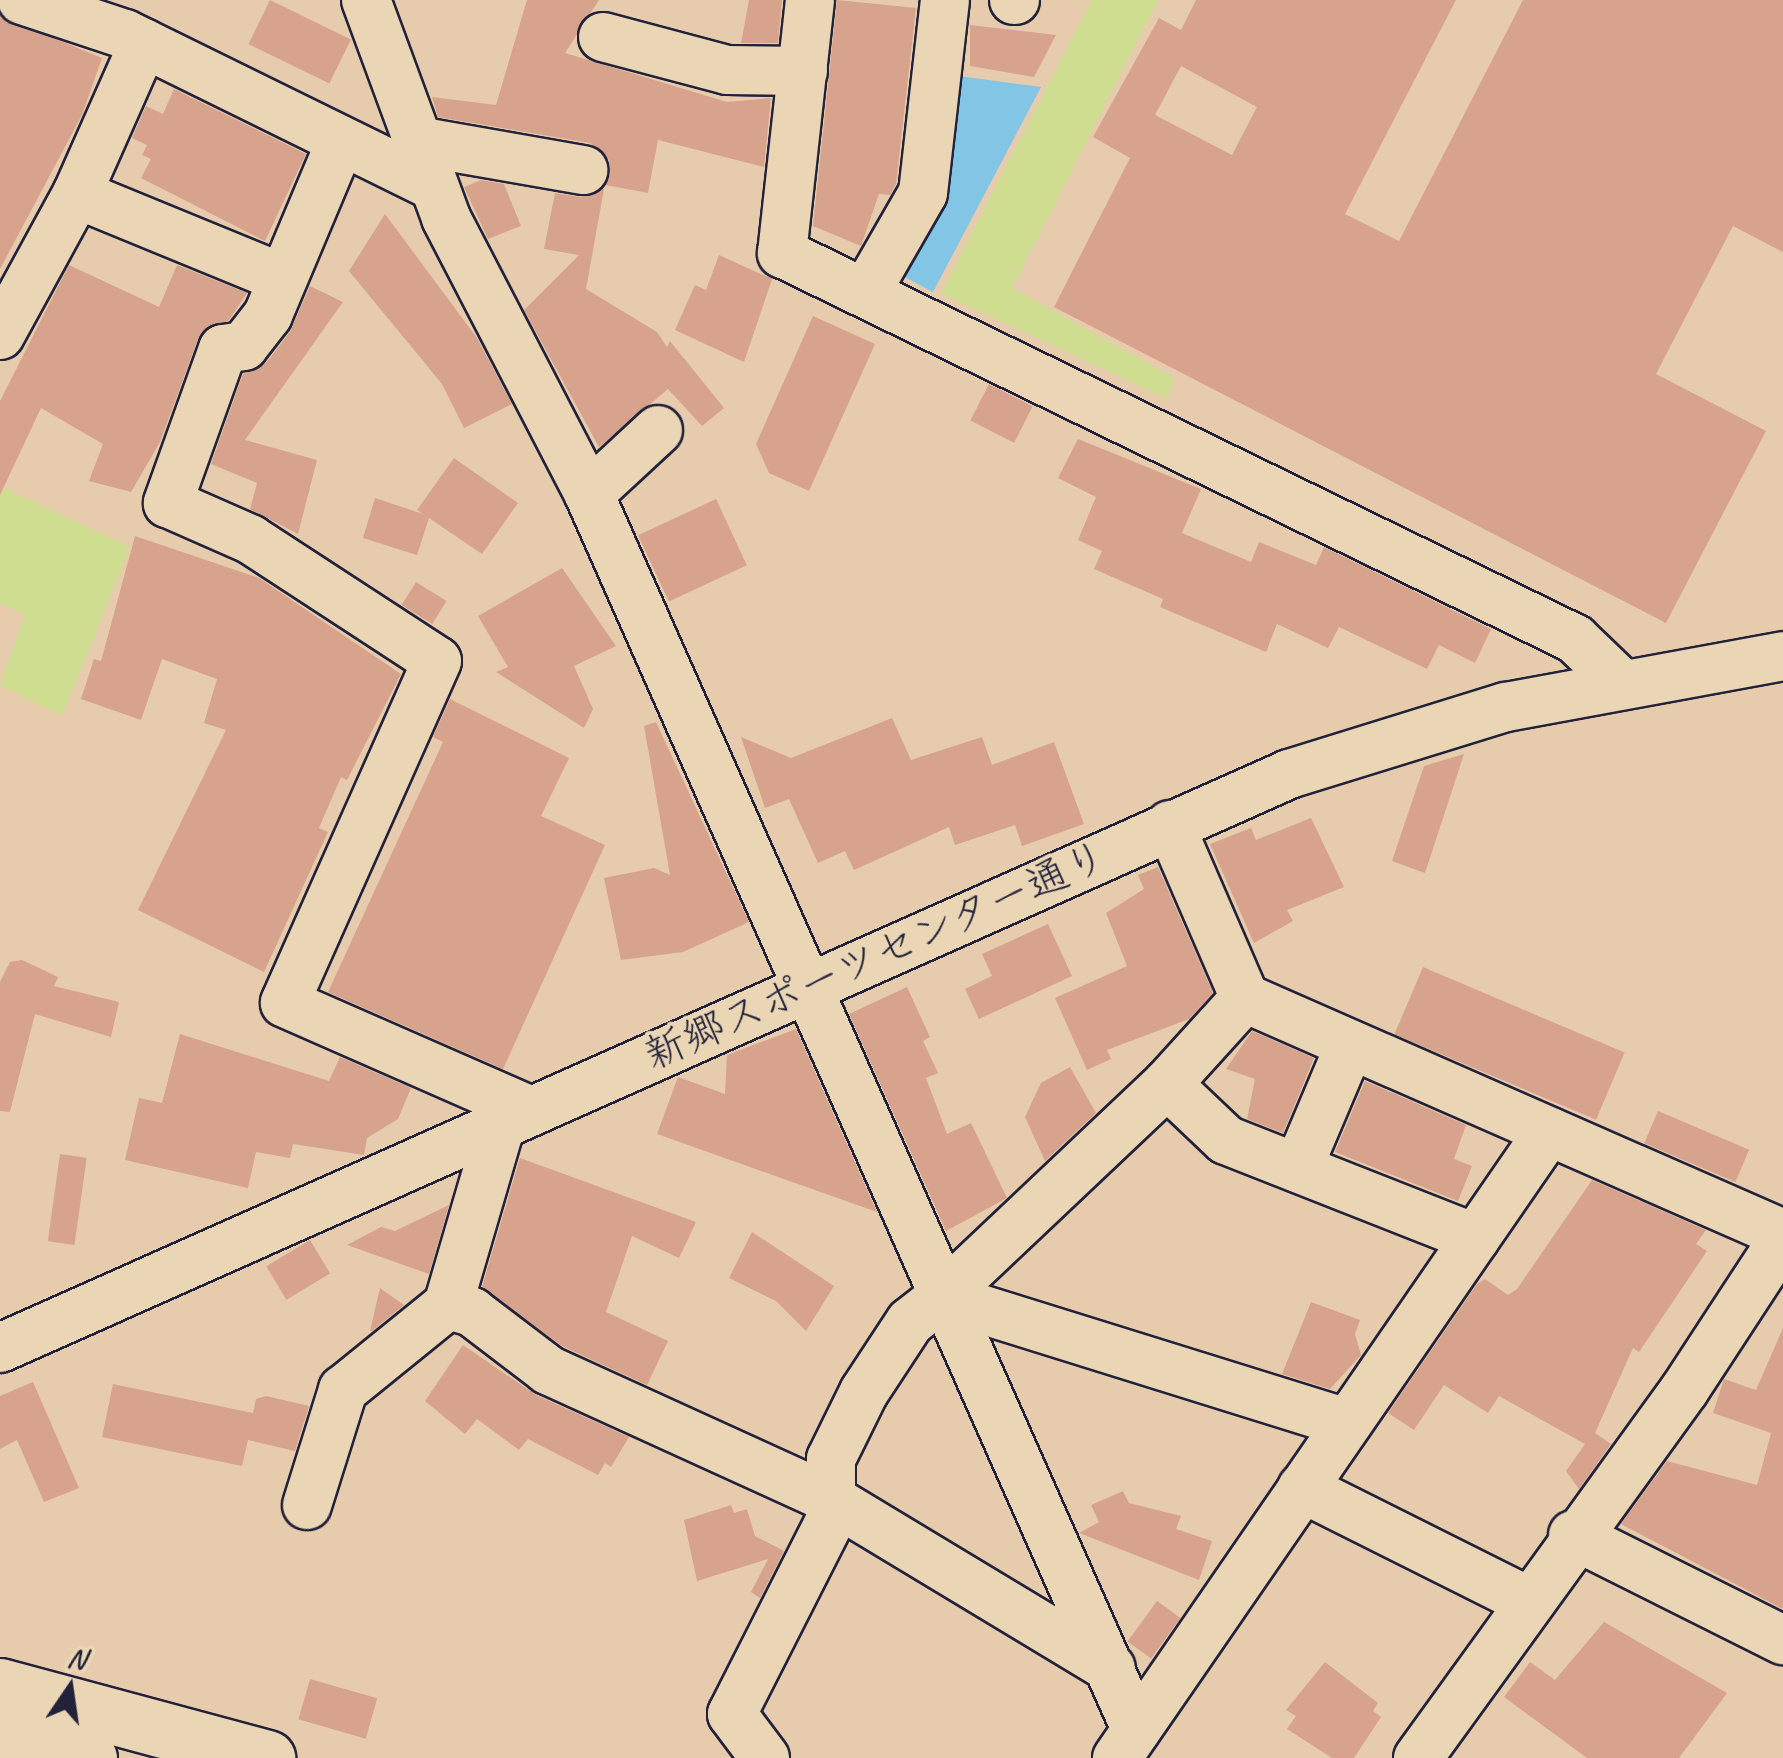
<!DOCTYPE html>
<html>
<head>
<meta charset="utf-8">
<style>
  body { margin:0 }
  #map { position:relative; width:1783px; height:1758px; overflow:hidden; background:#e6cbac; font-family:Caveat,"Klee One",sans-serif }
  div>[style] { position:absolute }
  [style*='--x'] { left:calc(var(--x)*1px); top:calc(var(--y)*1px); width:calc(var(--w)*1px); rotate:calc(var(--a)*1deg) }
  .green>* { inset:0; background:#cedd90 }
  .water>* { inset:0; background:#83c5e4 }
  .building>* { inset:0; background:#d8a38d; transform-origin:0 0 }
  .roads { filter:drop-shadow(2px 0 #22223b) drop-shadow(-2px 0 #22223b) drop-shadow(0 2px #22223b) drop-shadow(0 -2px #22223b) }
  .minor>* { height:48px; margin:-24px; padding:0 24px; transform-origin:24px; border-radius:24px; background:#ead5b4 }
  .major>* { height:55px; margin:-27.5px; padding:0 27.5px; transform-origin:27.5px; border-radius:27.5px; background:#ead5b4 }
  span { translate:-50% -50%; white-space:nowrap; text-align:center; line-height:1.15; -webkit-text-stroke:8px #ead5b4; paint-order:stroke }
  .street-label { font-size:42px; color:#22223b }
  .north { position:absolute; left:20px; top:1638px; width:100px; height:100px; -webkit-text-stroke:8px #ead5b4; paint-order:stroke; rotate:13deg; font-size:28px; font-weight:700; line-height:40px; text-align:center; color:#22223b }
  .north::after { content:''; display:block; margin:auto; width:35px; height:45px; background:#22223b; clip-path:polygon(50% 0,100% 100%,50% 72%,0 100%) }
</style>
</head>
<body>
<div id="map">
  <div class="green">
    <div style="clip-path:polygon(1092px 0,1158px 0,1012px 288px,1174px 378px,1168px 399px,941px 293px)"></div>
    <div style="clip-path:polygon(0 486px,130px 547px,62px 716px,0 685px,25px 615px,0 603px)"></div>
  </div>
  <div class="water">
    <div style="clip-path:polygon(944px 74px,1041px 87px,933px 292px,897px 273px)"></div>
  </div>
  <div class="building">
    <div style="left:270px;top:0;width:90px;height:49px;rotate:26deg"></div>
    <div style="clip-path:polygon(527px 0,599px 0,565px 53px,727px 102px,771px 98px,764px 167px,658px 140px,648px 193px,606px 185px,609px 160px,590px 143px,438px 117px,432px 97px,496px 105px)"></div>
    <div style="clip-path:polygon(749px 0,782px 0,778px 43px,741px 43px)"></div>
    <div style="clip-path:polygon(837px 0,916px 8px,896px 184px,890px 195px,879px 194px,861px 246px,813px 226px)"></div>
    <div style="clip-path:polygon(evenodd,1196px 0,1456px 0,1345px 214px,1399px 241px,1523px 0,1783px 0,1783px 252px,1733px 226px,1656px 374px,1766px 431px,1666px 623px,1054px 307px,1130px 158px,1093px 137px,1159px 18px,1181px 30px,1196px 0,1181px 66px,1257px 107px,1232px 155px,1155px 115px,1181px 66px)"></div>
    <div style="clip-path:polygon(0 16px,102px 58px,82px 115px,0 269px)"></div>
    <div style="clip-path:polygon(970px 25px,1056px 35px,1034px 77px,970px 66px)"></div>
    <div style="clip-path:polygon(174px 89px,306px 154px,265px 241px,141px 178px,151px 159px,142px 155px,147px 145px,132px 138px,146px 106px,163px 114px)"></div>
    <div style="clip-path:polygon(481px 180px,504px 184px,521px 226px,488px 239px,464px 187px)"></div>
    <div style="clip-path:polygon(604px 189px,586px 289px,657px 332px,667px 347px,670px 341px,724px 408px,702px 426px,668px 389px,599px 447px,524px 310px,579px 255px,544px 249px,555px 193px,580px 197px)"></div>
    <div style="clip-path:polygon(385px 214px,477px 338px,512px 404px,464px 428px,442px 384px,349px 271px)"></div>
    <div style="clip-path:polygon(719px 255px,772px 279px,744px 362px,675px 330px,695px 285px,706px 290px)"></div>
    <div style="clip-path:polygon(69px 265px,159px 307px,177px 265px,247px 293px,229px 320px,198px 339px,160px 442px,131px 492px,89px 481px,103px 444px,41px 408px,0 495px,0 401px)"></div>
    <div style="clip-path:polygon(310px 286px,343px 302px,245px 440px,317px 460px,298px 534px,250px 509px,257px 483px,211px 464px,243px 374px,266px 363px,290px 332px)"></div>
    <div style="clip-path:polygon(813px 316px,875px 344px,809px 491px,769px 473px,756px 444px)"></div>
    <div style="left:989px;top:384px;width:49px;height:41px;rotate:27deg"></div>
    <div style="clip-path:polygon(1078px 439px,1201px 489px,1182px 533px,1251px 562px,1259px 542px,1316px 565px,1324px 547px,1491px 629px,1475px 663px,1439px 645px,1427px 669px,1339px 627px,1328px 648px,1277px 624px,1266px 652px,1160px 607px,1163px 599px,1094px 569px,1102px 551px,1078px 540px,1096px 497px,1058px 478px)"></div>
    <div style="clip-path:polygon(454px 458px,518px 503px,482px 554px,429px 518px,417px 555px,363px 538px,375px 498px,423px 514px,417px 510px)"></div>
    <div style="left:716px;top:499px;width:73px;height:86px;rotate:65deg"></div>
    <div style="clip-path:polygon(135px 536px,259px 578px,401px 674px,347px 780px,341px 777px,319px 828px,328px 832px,264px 972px,138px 910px,226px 730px,204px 723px,217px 679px,162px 659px,141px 720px,81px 699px,94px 659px,101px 661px)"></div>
    <div style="clip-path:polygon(562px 568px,616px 646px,574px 666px,593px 709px,584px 728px,496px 672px,508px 667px,478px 616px)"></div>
    <div style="left:416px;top:582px;width:36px;height:27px;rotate:32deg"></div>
    <div style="clip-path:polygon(450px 699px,569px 758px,541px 816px,605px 845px,503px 1069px,328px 992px,443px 742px,433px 737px)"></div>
    <div style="clip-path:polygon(892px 718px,911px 760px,982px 737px,992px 765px,1054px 742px,1084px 824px,1022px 846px,1015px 825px,955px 845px,949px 827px,854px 870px,845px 851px,818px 863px,789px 799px,765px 808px,741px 737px,791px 758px)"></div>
    <div style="clip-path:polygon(656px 722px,749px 922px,683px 952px,621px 960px,604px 878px,654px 868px,670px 875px,644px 726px)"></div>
    <div style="clip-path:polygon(1464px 754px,1425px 873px,1392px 861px,1424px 766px)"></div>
    <div style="clip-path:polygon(1311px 818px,1344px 887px,1287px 910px,1293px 921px,1254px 943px,1210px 844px,1251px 828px,1256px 840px)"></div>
    <div style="clip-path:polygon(1158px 867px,1213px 993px,1189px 1019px,1107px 1050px,1111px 1059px,1087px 1070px,1055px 998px,1127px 966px,1106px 913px,1144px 889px,1138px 875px)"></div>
    <div style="clip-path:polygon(1048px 924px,1072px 976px,979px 1019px,965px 989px,992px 976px,982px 954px)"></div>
    <div style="clip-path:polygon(22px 960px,58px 977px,54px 986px,119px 1002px,111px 1037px,35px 1014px,10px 1112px,0 1111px,0 982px,10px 962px)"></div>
    <div style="left:1423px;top:967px;width:219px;height:73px;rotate:23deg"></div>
    <div style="clip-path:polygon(907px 987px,930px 1037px,923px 1041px,938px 1073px,926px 1078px,947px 1134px,971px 1123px,1007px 1198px,946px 1231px,849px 1014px)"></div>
    <div style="clip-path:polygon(796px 1029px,877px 1212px,657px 1134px,678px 1077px,725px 1094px,727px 1055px)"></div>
    <div style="clip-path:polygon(1252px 1031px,1314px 1058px,1283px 1133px,1247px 1119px,1255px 1079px,1226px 1069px)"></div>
    <div style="clip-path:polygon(180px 1034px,329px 1081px,340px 1057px,411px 1088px,398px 1119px,367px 1138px,364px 1155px,293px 1144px,290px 1158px,256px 1152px,248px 1188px,125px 1160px,139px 1098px,162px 1103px)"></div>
    <div style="clip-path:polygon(1070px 1067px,1096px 1113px,1045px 1161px,1025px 1117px,1041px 1083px)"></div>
    <div style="clip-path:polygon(1365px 1081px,1466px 1125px,1454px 1159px,1472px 1166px,1458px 1201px,1335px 1152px)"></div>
    <div style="left:1658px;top:1111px;width:99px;height:35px;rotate:23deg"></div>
    <div style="left:60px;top:1154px;width:27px;height:88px;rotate:8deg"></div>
    <div style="clip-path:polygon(520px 1158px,696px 1222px,679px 1258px,632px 1236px,606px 1312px,668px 1341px,647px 1385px,562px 1346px,482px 1287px)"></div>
    <div style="clip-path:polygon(1592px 1180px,1706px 1230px,1696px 1244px,1707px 1251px,1639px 1352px,1633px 1348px,1595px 1433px,1611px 1444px,1579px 1489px,1566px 1471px,1585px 1444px,1499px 1396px,1488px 1413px,1444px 1385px,1414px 1430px,1388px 1413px,1477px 1284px,1485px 1279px,1508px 1295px,1517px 1289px)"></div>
    <div style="clip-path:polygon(449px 1205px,429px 1274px,347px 1245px,381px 1227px,395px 1231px)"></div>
    <div style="clip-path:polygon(752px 1232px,834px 1286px,806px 1331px,776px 1301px,729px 1278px)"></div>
    <div style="left:310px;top:1240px;width:39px;height:51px;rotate:59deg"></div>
    <div style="clip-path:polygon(380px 1288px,404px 1305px,372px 1331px,370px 1331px)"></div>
    <div style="clip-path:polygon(1311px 1302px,1360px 1320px,1355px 1334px,1361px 1355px,1330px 1389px,1282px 1374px)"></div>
    <div style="clip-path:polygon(1783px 1328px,1783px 1609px,1621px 1524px,1667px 1461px,1757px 1485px,1771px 1433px,1713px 1413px,1724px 1379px,1756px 1390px)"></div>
    <div style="clip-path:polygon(463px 1345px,536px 1395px,629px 1437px,611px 1467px,605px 1463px,598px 1475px,528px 1439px,519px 1450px,477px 1419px,465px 1434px,425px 1401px)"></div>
    <div style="clip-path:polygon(33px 1382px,79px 1488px,44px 1502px,17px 1440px,0 1449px,0 1396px)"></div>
    <div style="clip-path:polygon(113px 1384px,253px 1413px,256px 1399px,266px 1396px,309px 1406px,295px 1451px,248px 1440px,242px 1466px,102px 1437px)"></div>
    <div style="clip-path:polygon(1123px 1491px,1129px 1503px,1181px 1516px,1176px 1529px,1212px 1541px,1199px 1580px,1079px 1533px,1099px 1522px,1091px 1505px)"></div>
    <div style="clip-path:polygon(731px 1505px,734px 1513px,747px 1509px,755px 1536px,784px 1551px,760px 1598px,751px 1592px,768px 1559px,697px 1581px,684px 1520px)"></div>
    <div style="left:1157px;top:1601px;width:29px;height:50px;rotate:36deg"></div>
    <div style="clip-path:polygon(1604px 1622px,1727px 1693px,1679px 1758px,1587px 1758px,1504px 1697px,1530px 1662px,1555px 1680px)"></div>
    <div style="clip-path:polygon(1325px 1662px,1378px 1703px,1373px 1711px,1381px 1717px,1354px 1758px,1332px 1758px,1287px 1729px,1296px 1716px,1286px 1710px)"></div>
    <div style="left:310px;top:1679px;width:70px;height:42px;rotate:16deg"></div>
  </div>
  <div class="roads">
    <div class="minor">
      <div style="--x:22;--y:0;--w:108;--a:18.3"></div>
      <div style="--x:125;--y:34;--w:344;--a:26.2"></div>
      <div style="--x:366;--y:0;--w:232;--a:69.8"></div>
      <div style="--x:446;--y:218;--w:311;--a:62.6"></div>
      <div style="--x:589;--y:494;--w:1351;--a:66.11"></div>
      <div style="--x:810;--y:0;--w:255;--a:96.3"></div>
      <div style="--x:782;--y:253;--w:882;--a:25.95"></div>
      <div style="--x:1575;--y:639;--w:65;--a:43.8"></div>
      <div style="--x:1014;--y:0;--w:1;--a:0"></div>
      <div style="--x:603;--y:37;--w:128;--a:14.9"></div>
      <div style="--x:727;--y:70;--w:76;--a:0.8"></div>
      <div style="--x:341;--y:141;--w:189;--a:112.8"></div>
      <div style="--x:268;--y:315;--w:39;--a:128"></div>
      <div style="--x:244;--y:346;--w:21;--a:172"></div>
      <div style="--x:223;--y:349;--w:164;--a:109.7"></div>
      <div style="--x:168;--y:503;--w:90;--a:23.7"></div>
      <div style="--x:250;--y:539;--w:223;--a:33.1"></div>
      <div style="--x:437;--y:661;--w:374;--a:114"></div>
      <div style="--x:285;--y:1003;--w:269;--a:23.7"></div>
      <div style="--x:417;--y:141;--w:169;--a:9.9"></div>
      <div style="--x:77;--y:194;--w:222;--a:22.3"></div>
      <div style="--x:866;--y:292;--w:114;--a:-60.1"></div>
      <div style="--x:923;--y:193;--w:194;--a:-83.5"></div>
      <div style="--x:0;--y:335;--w:161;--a:-61.4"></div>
      <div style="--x:77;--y:194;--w:165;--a:-66.1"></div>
      <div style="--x:589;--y:494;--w:94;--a:-42.8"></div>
      <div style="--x:1170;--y:825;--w:189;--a:66.6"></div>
      <div style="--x:1245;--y:998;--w:587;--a:23.69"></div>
      <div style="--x:1245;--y:998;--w:116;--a:132.2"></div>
      <div style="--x:1167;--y:1084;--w:310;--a:136.6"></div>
      <div style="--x:942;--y:1297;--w:424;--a:17.3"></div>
      <div style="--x:1167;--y:1084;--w:81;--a:43.5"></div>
      <div style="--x:1226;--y:1140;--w:268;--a:21.5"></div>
      <div style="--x:501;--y:1124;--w:189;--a:106.3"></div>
      <div style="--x:448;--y:1305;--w:25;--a:16"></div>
      <div style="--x:472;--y:1312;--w:96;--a:37.3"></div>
      <div style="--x:548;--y:1370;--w:309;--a:24.5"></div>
      <div style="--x:829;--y:1498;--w:329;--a:31.1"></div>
      <div style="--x:1298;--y:1168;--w:134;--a:-67.1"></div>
      <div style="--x:0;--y:1348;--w:1411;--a:-24"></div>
      <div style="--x:1289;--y:774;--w:227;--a:-17.2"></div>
      <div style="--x:1506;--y:707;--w:282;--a:-10.4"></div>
      <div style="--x:1302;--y:1488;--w:253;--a:26.6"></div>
      <div style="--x:307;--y:1505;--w:121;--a:-72.6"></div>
      <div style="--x:343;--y:1390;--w:135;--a:-39"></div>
      <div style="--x:1573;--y:1535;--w:235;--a:26.6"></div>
      <div style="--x:765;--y:1758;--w:55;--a:-126.9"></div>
      <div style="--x:732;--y:1714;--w:219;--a:-63.1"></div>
      <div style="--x:831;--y:1519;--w:60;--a:-90"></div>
      <div style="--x:831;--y:1459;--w:75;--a:-63.8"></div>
      <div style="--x:864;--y:1392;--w:84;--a:-56.7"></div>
      <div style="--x:910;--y:1322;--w:41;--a:-38"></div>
      <div style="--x:1117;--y:1758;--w:761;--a:-55.43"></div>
      <div style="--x:1418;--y:1758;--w:455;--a:-54.1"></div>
      <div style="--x:1685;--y:1389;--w:179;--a:-56.8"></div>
    </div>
    <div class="major">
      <div style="--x:0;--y:1686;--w:277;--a:15.1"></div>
      <div style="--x:0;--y:1735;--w:92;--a:14.5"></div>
    </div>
  </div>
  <div class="street-label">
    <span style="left:876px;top:956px;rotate:-24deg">新郷スポーツセンター通り</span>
  </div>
  <div class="north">N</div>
</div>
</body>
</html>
